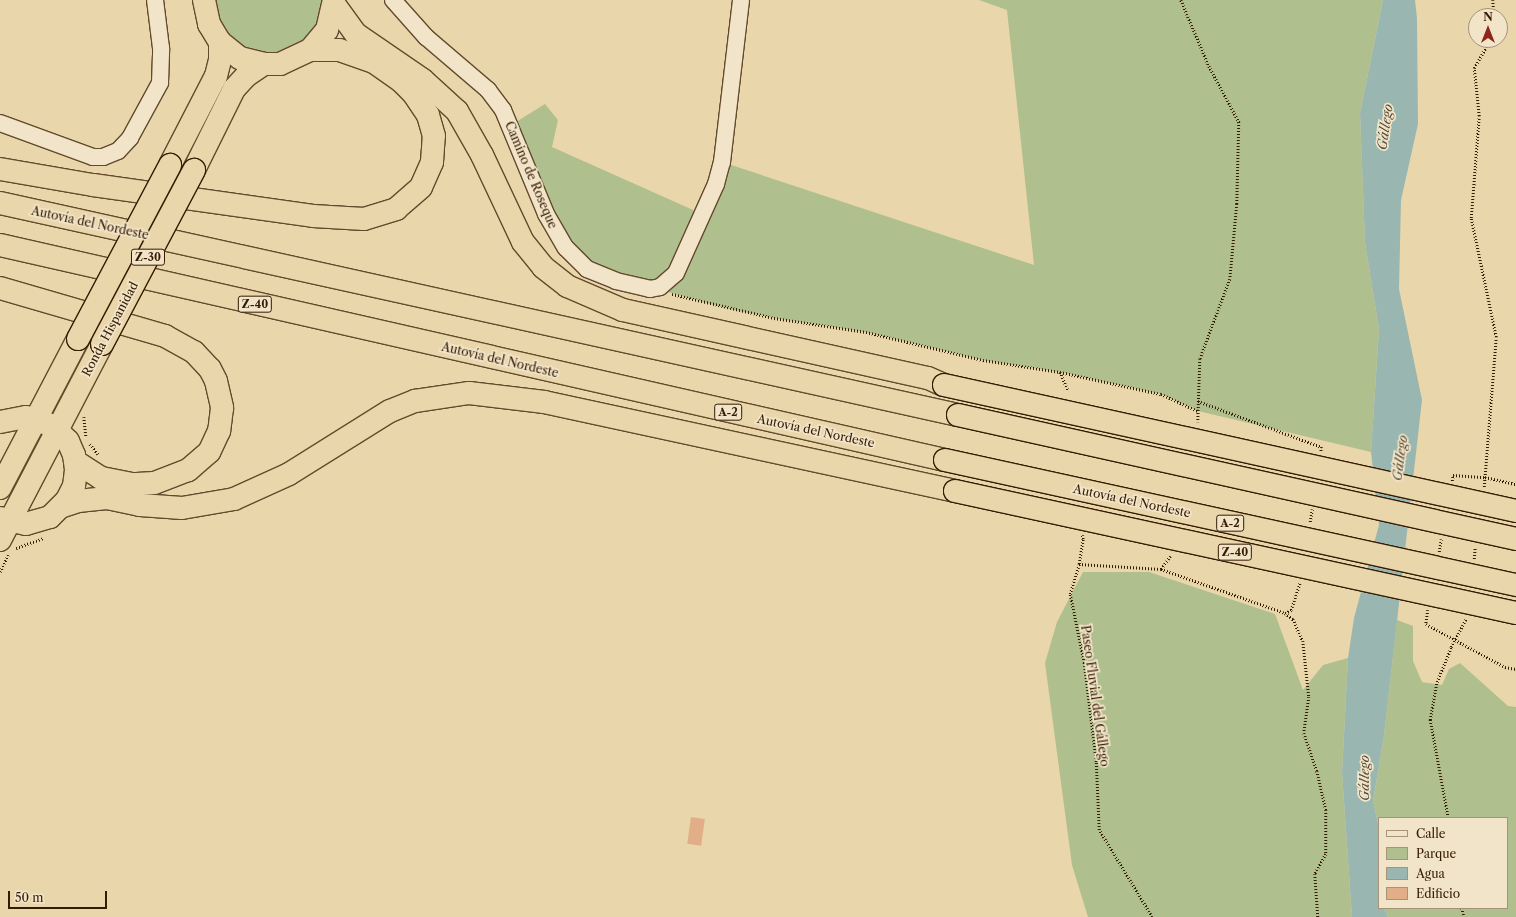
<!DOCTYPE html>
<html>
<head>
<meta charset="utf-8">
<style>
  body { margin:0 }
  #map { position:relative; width:1516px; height:917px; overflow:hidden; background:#e9d6ab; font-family:"Libre Caslon Text",serif }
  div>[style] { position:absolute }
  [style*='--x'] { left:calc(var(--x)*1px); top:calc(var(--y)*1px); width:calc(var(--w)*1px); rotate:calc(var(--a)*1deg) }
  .green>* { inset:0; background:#b0bf8e }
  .water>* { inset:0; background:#99b7b0 }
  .building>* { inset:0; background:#e1ae87; transform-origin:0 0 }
  .path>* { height:2.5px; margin-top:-1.25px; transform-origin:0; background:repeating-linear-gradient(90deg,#361b03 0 1px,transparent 0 3px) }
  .roads { filter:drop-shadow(1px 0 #634a2d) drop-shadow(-1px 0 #634a2d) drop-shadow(0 1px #634a2d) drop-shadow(0 -1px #634a2d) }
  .minor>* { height:16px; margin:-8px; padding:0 8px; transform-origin:8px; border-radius:8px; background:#f1e4c8 }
  .highway>* { height:22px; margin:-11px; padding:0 11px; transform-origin:11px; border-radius:11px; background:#e9d6ab }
  .bridges { filter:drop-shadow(1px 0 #361b03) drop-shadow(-1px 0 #361b03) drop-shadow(0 1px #361b03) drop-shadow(0 -1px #361b03) }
  .highway-bridge>* { height:22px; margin:-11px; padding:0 11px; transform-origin:11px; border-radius:11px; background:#e9d6ab }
  span { translate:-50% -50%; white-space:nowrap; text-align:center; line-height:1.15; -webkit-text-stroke:3.5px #f1e4c8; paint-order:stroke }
  .shield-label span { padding:1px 3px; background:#f1e4c8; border:1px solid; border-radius:3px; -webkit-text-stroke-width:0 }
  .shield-label { font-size:11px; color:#361b03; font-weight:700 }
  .street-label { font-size:12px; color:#361b03 }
  .water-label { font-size:13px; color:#544a37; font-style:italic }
  .legend { position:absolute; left:1378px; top:817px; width:130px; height:92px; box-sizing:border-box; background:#f1e4c8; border:1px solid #a69479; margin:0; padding:5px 7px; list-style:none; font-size:12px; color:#361b03 }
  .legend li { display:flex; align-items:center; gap:8px; height:20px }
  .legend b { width:20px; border:1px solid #a69479 }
  .north { position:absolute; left:1468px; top:8px; width:40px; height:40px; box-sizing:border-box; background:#f1e4c8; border:1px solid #a69479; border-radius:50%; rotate:0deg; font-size:11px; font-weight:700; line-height:16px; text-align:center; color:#361b03 }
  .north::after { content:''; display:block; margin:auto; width:14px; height:18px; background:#8f2418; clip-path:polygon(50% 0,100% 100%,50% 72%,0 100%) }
  .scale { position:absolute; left:8px; top:891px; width:99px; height:18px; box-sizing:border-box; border:2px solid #361b03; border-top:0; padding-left:5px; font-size:12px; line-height:14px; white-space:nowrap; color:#361b03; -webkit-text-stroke:3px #f1e4c8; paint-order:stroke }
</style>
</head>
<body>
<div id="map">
  <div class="green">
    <div style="clip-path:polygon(214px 0,324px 0,320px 19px,313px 33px,302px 43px,288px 51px,273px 54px,258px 53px,232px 40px,217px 16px)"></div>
    <div style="clip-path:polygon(979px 0,1383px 0,1360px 113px,1365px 243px,1379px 329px,1371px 452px,1198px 411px,1161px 394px,1060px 372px,983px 360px,866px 332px,774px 318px,725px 308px,668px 292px,660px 287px,577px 261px,511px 125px,545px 104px,558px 120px,552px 147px,702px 214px,722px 162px,1034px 265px,1007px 10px)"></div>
    <div style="clip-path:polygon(1083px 572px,1149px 572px,1275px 614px,1303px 690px,1323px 665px,1348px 658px,1342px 773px,1352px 917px,1088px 917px,1072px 865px,1045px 663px,1057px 622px)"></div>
    <div style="clip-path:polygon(1397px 620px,1413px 626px,1413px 661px,1422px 682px,1442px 685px,1449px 669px,1460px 663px,1508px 706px,1516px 707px,1516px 917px,1388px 917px,1384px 908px,1507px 908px,1507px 818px,1379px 818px,1379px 828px,1373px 801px,1384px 736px)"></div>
  </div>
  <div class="water">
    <div style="clip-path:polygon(1383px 0,1415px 0,1417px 18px,1418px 124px,1401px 200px,1399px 289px,1422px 400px,1384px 736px,1373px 801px,1379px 828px,1379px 908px,1384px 908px,1388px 917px,1352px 917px,1342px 773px,1348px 658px,1354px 618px,1379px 525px,1371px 452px,1379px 329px,1365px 243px,1360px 113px)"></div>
  </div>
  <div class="building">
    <div style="left:691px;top:817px;width:14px;height:27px;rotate:8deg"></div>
  </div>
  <div class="path">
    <div style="--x:1181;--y:0;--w:72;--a:67"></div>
    <div style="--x:1209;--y:66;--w:64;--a:61.8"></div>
    <div style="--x:1239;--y:122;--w:82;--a:91.4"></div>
    <div style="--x:1237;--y:204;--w:75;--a:95.3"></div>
    <div style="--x:1230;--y:279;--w:85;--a:110.6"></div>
    <div style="--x:1200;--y:359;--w:63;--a:91.8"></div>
    <div style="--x:1493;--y:0;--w:16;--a:86"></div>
    <div style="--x:672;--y:294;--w:105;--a:13.2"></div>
    <div style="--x:774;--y:318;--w:93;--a:8.7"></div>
    <div style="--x:866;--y:332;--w:120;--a:13.5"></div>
    <div style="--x:983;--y:360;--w:78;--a:8.9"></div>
    <div style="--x:1060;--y:372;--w:103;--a:12.3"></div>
    <div style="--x:1161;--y:394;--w:41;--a:24.7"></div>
    <div style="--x:1060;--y:372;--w:20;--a:66"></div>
    <div style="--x:1198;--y:401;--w:132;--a:20.4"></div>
    <div style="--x:1322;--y:447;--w:4;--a:104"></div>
    <div style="--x:84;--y:417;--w:19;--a:84"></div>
    <div style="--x:90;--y:444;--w:13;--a:51"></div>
    <div style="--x:1452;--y:481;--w:6;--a:-81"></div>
    <div style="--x:1453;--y:475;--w:32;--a:4"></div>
    <div style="--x:1485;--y:477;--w:32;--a:13"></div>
    <div style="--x:1484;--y:487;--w:150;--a:-85.4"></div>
    <div style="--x:1496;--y:337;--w:122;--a:-101.9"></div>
    <div style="--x:1471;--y:218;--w:102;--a:-85.5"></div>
    <div style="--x:1479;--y:116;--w:48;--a:-95.9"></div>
    <div style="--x:1474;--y:68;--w:32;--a:-60"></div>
    <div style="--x:1310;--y:522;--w:13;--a:-81"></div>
    <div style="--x:16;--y:548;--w:29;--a:-20"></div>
    <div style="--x:1439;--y:552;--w:13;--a:-81"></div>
    <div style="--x:1474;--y:559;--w:11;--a:-85"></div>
    <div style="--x:1079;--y:564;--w:25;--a:-81"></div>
    <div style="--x:1083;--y:539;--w:4;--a:-104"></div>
    <div style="--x:1161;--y:569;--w:132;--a:19.5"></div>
    <div style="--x:1285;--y:613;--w:7;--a:-27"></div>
    <div style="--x:1291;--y:610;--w:29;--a:-72"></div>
    <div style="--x:0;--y:572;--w:19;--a:-65"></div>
    <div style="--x:1428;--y:610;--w:14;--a:98"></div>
    <div style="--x:1426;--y:624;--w:90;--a:28.6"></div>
    <div style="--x:1505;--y:667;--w:11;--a:10"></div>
    <div style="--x:1285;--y:613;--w:10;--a:37"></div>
    <div style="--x:1293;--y:619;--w:24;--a:66"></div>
    <div style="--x:1303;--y:641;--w:56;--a:83.9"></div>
    <div style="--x:1309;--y:697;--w:36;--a:98"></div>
    <div style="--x:1304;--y:733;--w:40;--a:71.1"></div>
    <div style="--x:1317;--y:771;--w:40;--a:77"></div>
    <div style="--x:1326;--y:810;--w:44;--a:90"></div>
    <div style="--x:1326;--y:854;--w:23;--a:119"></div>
    <div style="--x:1315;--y:874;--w:43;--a:86"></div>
    <div style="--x:1448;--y:818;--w:100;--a:-100.4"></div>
    <div style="--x:1430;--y:720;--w:39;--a:-80"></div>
    <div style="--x:1437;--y:682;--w:38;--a:-68"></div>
    <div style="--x:1451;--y:647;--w:32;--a:-62"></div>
    <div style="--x:1462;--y:908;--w:9;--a:77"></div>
    <div style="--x:1152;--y:917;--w:102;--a:-121.3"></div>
    <div style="--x:1099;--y:830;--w:68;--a:-92.5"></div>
    <div style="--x:1096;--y:762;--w:100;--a:-96.9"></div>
    <div style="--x:1084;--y:663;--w:70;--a:-101.5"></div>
    <div style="--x:1070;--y:594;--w:31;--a:-73"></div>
    <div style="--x:1079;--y:564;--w:82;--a:3.5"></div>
    <div style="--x:1161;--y:569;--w:16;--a:-55"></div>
  </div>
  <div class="roads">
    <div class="minor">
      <div style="--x:393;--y:0;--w:50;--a:48.3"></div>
      <div style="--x:426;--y:37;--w:82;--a:40.5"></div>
      <div style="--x:488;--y:90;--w:25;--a:53"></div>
      <div style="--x:503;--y:110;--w:113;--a:67.5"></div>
      <div style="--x:546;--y:214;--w:39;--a:60"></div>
      <div style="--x:566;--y:248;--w:30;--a:45"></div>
      <div style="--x:587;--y:269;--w:31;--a:22"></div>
      <div style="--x:616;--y:281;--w:35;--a:13"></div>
      <div style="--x:650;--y:289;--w:10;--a:-11"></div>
      <div style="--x:660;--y:287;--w:21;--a:-41"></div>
      <div style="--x:676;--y:273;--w:98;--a:-65.8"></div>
      <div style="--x:716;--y:184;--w:23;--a:-75"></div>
      <div style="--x:722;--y:162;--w:163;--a:-83.3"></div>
      <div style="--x:0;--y:123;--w:99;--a:20.1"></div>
      <div style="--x:93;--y:157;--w:10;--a:0"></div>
      <div style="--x:103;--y:157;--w:16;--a:-22"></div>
      <div style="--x:118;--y:151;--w:18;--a:-47"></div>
      <div style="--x:130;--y:138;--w:63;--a:-61.4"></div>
      <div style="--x:160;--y:83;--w:35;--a:-88"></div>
      <div style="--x:161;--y:48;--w:48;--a:-97.1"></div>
    </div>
    <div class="highway">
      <div style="--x:204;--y:0;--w:25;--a:78"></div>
      <div style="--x:209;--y:24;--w:21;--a:59"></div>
      <div style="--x:220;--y:42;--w:26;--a:39"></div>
      <div style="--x:240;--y:58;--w:25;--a:14"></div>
      <div style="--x:264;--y:64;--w:16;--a:0"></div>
      <div style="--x:280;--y:64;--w:33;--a:-25"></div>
      <div style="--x:310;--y:50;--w:26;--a:-50"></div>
      <div style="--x:327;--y:30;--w:31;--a:-77"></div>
      <div style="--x:334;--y:4;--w:37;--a:54"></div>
      <div style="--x:356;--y:34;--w:81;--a:34.5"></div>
      <div style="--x:423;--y:80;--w:46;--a:42.4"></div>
      <div style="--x:457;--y:111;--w:51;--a:60.4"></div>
      <div style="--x:482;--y:155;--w:96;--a:64.8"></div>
      <div style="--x:523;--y:242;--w:32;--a:51"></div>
      <div style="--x:543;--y:267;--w:31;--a:38"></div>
      <div style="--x:567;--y:286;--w:61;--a:23.2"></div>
      <div style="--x:623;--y:310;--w:312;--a:12.6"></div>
      <div style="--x:928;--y:378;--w:17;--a:24"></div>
      <div style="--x:170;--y:165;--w:100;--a:-62.7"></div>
      <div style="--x:216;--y:76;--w:16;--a:-76"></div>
      <div style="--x:220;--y:60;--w:18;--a:-90"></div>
      <div style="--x:0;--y:169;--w:94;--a:9.8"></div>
      <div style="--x:93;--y:185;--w:222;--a:8"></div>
      <div style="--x:313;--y:216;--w:51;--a:3.4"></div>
      <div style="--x:364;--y:219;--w:34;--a:-17"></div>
      <div style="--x:396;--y:209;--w:33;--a:-41"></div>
      <div style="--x:421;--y:187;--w:27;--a:-66"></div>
      <div style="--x:432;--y:162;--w:26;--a:-86"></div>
      <div style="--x:434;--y:136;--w:22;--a:-106"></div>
      <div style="--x:428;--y:115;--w:27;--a:-124"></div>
      <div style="--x:413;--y:93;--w:17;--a:-135"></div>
      <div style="--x:401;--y:81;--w:33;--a:-145"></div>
      <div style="--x:374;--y:62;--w:37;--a:-161"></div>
      <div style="--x:339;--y:50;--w:29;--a:180"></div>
      <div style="--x:194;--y:170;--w:90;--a:-63.7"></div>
      <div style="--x:234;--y:89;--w:18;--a:-47"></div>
      <div style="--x:246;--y:76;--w:22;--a:-34"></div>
      <div style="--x:0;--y:203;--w:981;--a:12.48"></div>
      <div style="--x:0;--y:245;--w:969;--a:12.82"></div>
      <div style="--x:0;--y:288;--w:172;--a:16.2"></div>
      <div style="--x:165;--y:336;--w:33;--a:29"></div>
      <div style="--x:194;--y:352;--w:23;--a:47"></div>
      <div style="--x:210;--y:369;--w:13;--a:63"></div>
      <div style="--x:216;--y:381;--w:28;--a:77"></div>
      <div style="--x:222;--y:408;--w:23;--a:97"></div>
      <div style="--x:219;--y:431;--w:23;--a:115"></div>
      <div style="--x:209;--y:452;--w:28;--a:139"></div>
      <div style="--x:188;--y:470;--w:36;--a:159"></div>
      <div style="--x:154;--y:483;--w:22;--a:177"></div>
      <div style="--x:132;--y:484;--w:32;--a:-169"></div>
      <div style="--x:101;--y:478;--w:30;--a:-147"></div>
      <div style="--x:0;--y:422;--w:26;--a:-11"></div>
      <div style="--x:26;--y:417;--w:26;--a:18"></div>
      <div style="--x:51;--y:425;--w:23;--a:43"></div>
      <div style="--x:68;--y:441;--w:15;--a:67"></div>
      <div style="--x:74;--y:455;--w:15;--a:82"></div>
      <div style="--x:76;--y:470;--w:16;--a:97"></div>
      <div style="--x:74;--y:486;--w:16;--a:117"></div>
      <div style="--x:67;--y:500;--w:24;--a:135"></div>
      <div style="--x:50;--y:517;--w:25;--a:164"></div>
      <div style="--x:26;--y:524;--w:27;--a:-167"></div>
      <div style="--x:0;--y:488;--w:168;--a:-62.4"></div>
      <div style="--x:63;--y:506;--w:16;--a:-18"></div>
      <div style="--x:78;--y:501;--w:29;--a:-6"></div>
      <div style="--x:107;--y:498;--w:34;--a:12"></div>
      <div style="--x:140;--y:505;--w:42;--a:4.1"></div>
      <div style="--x:182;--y:508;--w:53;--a:-9.8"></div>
      <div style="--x:234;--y:499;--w:60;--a:-24.4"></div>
      <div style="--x:289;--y:474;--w:119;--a:-32"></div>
      <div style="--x:390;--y:411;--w:27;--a:-22"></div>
      <div style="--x:415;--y:401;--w:55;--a:-8.4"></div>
      <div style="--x:469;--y:393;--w:76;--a:6.8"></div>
      <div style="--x:544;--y:402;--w:421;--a:12.2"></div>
      <div style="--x:0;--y:540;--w:221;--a:-62.5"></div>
    </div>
  </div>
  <div class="bridges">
    <div class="highway-bridge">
      <div style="--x:78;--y:339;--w:197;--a:-62.1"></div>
      <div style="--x:102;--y:344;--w:197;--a:-62.1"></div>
      <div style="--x:944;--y:385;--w:586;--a:12.42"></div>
      <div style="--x:958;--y:415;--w:572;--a:12.53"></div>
      <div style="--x:945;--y:460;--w:585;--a:12.35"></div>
      <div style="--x:955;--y:491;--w:574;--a:12.27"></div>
    </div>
  </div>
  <div class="shield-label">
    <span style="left:148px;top:257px">Z-30</span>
    <span style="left:255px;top:304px">Z-40</span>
    <span style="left:728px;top:412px">A-2</span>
    <span style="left:1230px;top:523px">A-2</span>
    <span style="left:1235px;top:552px">Z-40</span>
  </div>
  <div class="street-label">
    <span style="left:531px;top:175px;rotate:67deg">Camino de Roseque</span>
    <span style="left:90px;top:223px;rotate:12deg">Autovía del Nordeste</span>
    <span style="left:110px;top:329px;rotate:-62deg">Ronda Hispanidad</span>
    <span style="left:500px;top:360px;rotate:13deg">Autovía del Nordeste</span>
    <span style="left:816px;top:431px;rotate:12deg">Autovía del Nordeste</span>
    <span style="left:1132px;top:501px;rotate:12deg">Autovía del Nordeste</span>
    <span style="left:1095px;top:696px;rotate:82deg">Paseo Fluvial del Gállego</span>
  </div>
  <div class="water-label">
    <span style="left:1385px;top:127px;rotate:-82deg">Gállego</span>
    <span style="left:1400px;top:458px;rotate:-82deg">Gállego</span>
    <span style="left:1364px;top:778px;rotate:-90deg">Gállego</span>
  </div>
  <ul class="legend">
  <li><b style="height:5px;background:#f1e4c8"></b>Calle</li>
  <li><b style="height:11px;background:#b0bf8e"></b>Parque</li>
  <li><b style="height:11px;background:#99b7b0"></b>Agua</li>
  <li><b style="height:11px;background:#e1ae87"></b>Edificio</li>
  </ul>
  <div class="north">N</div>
  <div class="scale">50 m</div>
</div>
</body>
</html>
